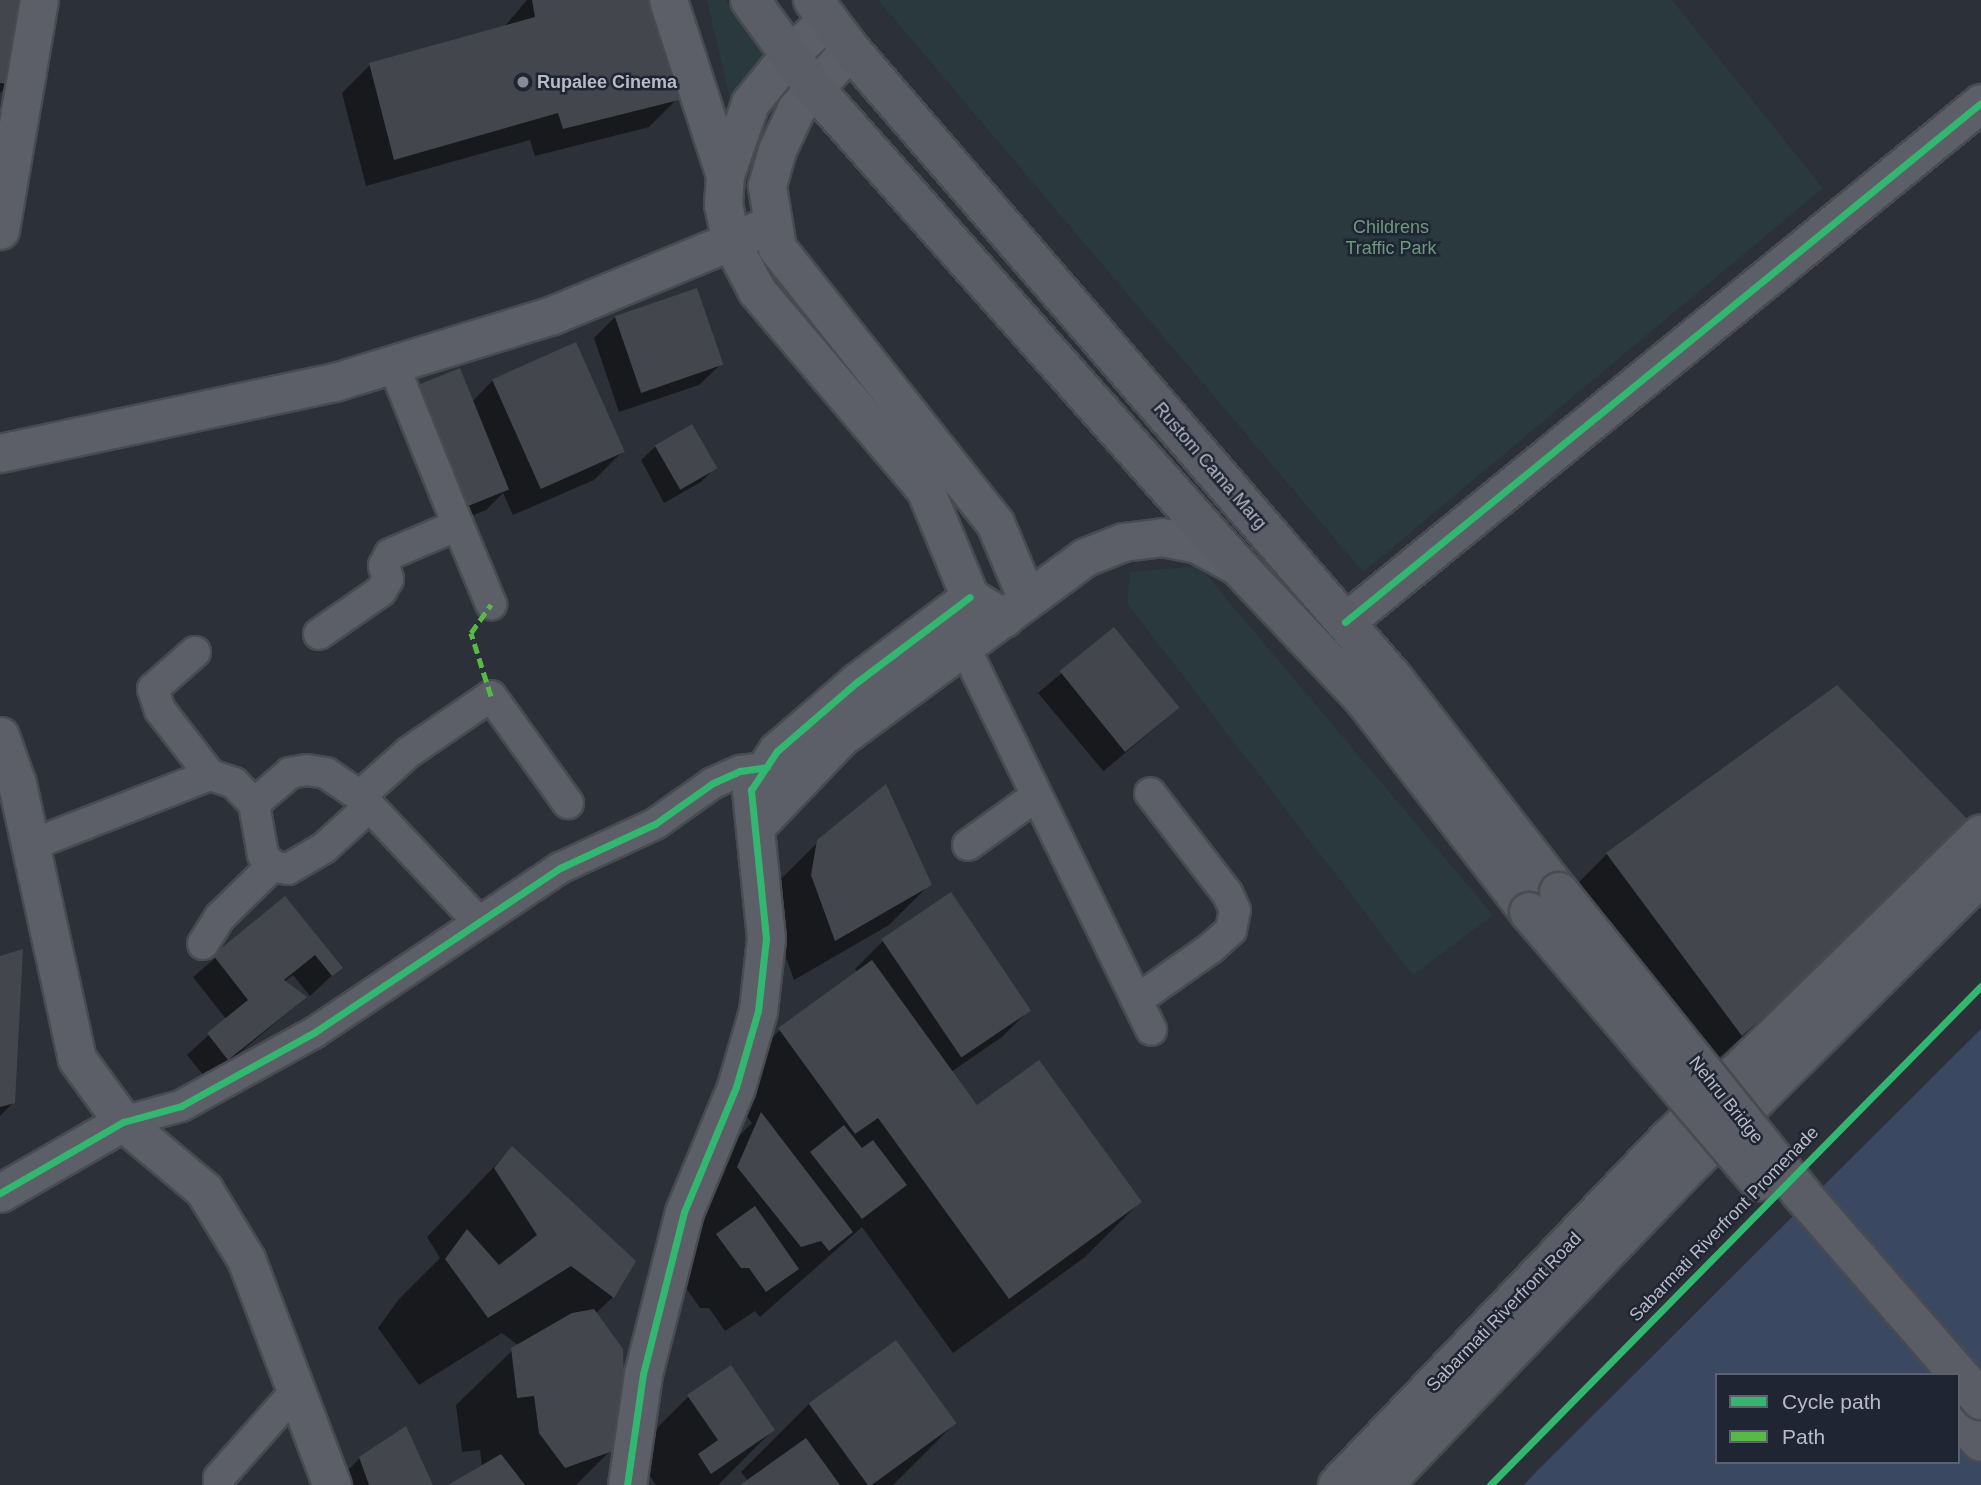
<!DOCTYPE html>
<html>
<head>
<meta charset="utf-8">
<style>
  body { margin:0 }
  #map { position:relative; width:1981px; height:1485px; overflow:hidden; background:#2c3038; font-family:Arial,sans-serif }
  div>[style] { position:absolute }
  [style*='--x'] { left:calc(var(--x)*1px); top:calc(var(--y)*1px); width:calc(var(--w)*1px); rotate:calc(var(--a)*1deg) }
  .green>* { inset:0; background:#29393e }
  .water>* { inset:0; background:#3b4862 }
  .shadow>* { inset:0; background:#0007; transform-origin:0 0 }
  .building>* { inset:0; background:#43464d; transform-origin:0 0 }
  .roads { filter:drop-shadow(2px 0 #484b51) drop-shadow(-2px 0 #484b51) drop-shadow(0 2px #484b51) drop-shadow(0 -2px #484b51) }
  .minor>* { height:30px; margin:-15px; padding:0 15px; transform-origin:15px; border-radius:15px; background:#5c5f67 }
  .tertiary>* { height:37px; margin:-18.5px; padding:0 18.5px; transform-origin:18.5px; border-radius:18.5px; background:#5c5f67 }
  .secondary>* { height:38px; margin:-19px; padding:0 19px; transform-origin:19px; border-radius:19px; background:#5a5d65 }
  .bridges { filter:drop-shadow(2px 0 #484b51) drop-shadow(-2px 0 #484b51) drop-shadow(0 2px #484b51) drop-shadow(0 -2px #484b51) }
  .secondary-bridge>* { height:38px; margin:-19px; padding:0 19px; transform-origin:19px; border-radius:19px; background:#5a5d65 }
  .quiet>* { height:5px; margin-top:-2.5px; transform-origin:0; background:repeating-linear-gradient(90deg,#58b947 0 10px,transparent 0 15px) }
  .cycleway>* { height:7px; margin:-3.5px; padding:0 3.5px; transform-origin:3.5px; border-radius:3.5px; background:#33b770 }
  .dots>* { width:19px; height:19px; translate:-50% -50%; box-sizing:border-box; border:4px solid #1f2533; border-radius:50% }
  span { translate:-50% -50%; white-space:nowrap; text-align:center; line-height:1.15; -webkit-text-stroke:5px #1f2533; paint-order:stroke }
  .poi-label { font-size:18px; color:#b7bbc9; font-weight:700 }
  .left { translate:0 -50%; text-align:left }
  .park-label { font-size:18px; color:#6f997d }
  .street-label { font-size:18px; color:#b7bbc9 }
  .legend { position:absolute; left:1715px; top:1373px; width:245px; height:91px; box-sizing:border-box; background:#1f2533; border:2px solid #5c616f; margin:0; padding:9px 12px; list-style:none; font-size:21px; color:#b7bbc9 }
  .legend li { display:flex; align-items:center; gap:14px; height:35px }
  .legend b { width:35px; border:2px solid #5c616f }
</style>
</head>
<body>
<div id="map">
  <div class="green">
    <div style="clip-path:polygon(707px 0,725px 0,768px 62px,736px 125px)"></div>
    <div style="clip-path:polygon(878px 0,1672px 0,1823px 188px,1363px 572px)"></div>
    <div style="clip-path:polygon(1199px 566px,1493px 915px,1413px 975px,1127px 603px,1130px 572px)"></div>
  </div>
  <div class="water">
    <div style="clip-path:polygon(evenodd,1981px 1029px,1981px 1485px,1524px 1485px,1536px 1472px,1981px 1029px,1717px 1375px,1958px 1375px,1958px 1462px,1717px 1462px,1717px 1375px)"></div>
  </div>
  <div class="shadow">
    <div style="clip-path:polygon(0 0,18px 0,10px 83px,0 93px)"></div>
    <div style="clip-path:polygon(527px 0,646px 0,677px 99px,649px 127px,535px 156px,530px 140px,366px 186px,342px 93px,370px 65px,504px 27px)"></div>
    <div style="clip-path:polygon(615px 317px,721px 364px,699px 385px,619px 412px,594px 338px)"></div>
    <div style="clip-path:polygon(493px 380px,622px 452px,594px 480px,513px 515px,503px 493px,486px 510px,448px 526px,399px 407px,420px 386px,472px 402px)"></div>
    <div style="clip-path:polygon(691px 426px,715px 468px,701px 482px,664px 503px,641px 460px,655px 447px)"></div>
    <div style="left:1113px;top:630px;width:102px;height:98px;rotate:50deg"></div>
    <div style="clip-path:polygon(818px 842px,930px 884px,889px 925px,794px 980px,771px 916px,777px 883px)"></div>
    <div style="clip-path:polygon(1607px 854px,1946px 855px,1713px 1063px,1579px 882px)"></div>
    <div style="clip-path:polygon(285px 899px,340px 968px,310px 996px,293px 975px,284px 982px,305px 998px,207px 1080px,187px 1055px,226px 1019px,193px 977px)"></div>
    <div style="clip-path:polygon(883px 941px,1030px 1009px,1002px 1037px,951px 1072px,976px 1107px,1140px 1202px,1085px 1257px,953px 1353px,862px 1227px,760px 1317px,755px 1311px,725px 1331px,709px 1308px,700px 1308px,677px 1275px,690px 1262px,670px 1236px,693px 1182px,752px 1123px,724px 1085px,780px 1030px,858px 973px,855px 969px)"></div>
    <div style="clip-path:polygon(0 958px,14px 1102px,0 1116px)"></div>
    <div style="clip-path:polygon(512px 1148px,634px 1261px,613px 1297px,595px 1314px,611px 1450px,576px 1485px,452px 1485px,482px 1467px,480px 1450px,462px 1452px,456px 1405px,518px 1345px,502px 1333px,419px 1385px,378px 1328px,399px 1299px,440px 1258px,427px 1237px)"></div>
    <div style="clip-path:polygon(896px 1342px,954px 1424px,893px 1485px,743px 1485px,748px 1481px,741px 1472px,809px 1404px)"></div>
    <div style="clip-path:polygon(730px 1368px,773px 1430px,718px 1485px,656px 1485px,633px 1452px,688px 1397px)"></div>
    <div style="clip-path:polygon(360px 1458px,431px 1485px,333px 1485px)"></div>
  </div>
  <div class="building">
    <div style="clip-path:polygon(0 0,20px 0,12px 84px,0 83px)"></div>
    <div style="clip-path:polygon(532px 0,648px 0,679px 100px,563px 129px,558px 113px,394px 160px,369px 63px,535px 17px)"></div>
    <div style="left:697px;top:288px;width:81px;height:87px;rotate:71deg"></div>
    <div style="left:576px;top:342px;width:120px;height:92px;rotate:66deg"></div>
    <div style="left:460px;top:368px;width:131px;height:44px;rotate:68deg"></div>
    <div style="left:692px;top:424px;width:51px;height:43px;rotate:60deg"></div>
    <div style="left:1114px;top:627px;width:104px;height:70px;rotate:51deg"></div>
    <div style="clip-path:polygon(1837px 685px,1976px 828px,1742px 1036px,1606px 853px)"></div>
    <div style="clip-path:polygon(886px 784px,932px 885px,835px 941px,811px 875px,817px 840px)"></div>
    <div style="left:951px;top:892px;width:143px;height:84px;rotate:56deg"></div>
    <div style="clip-path:polygon(285px 896px,343px 968px,332px 976px,315px 955px,284px 980px,307px 997px,228px 1060px,207px 1033px,248px 1000px,213px 955px)"></div>
    <div style="clip-path:polygon(23px 949px,15px 1103px,0 1107px,0 956px)"></div>
    <div style="clip-path:polygon(872px 960px,977px 1105px,1039px 1060px,1142px 1202px,1009px 1299px,878px 1118px,855px 1134px,778px 1028px)"></div>
    <div style="clip-path:polygon(761px 1112px,853px 1232px,829px 1251px,821px 1241px,801px 1247px,737px 1167px)"></div>
    <div style="clip-path:polygon(844px 1125px,862px 1148px,873px 1140px,907px 1185px,862px 1219px,810px 1152px)"></div>
    <div style="clip-path:polygon(512px 1146px,636px 1261px,614px 1298px,571px 1266px,488px 1318px,445px 1259px,467px 1229px,499px 1265px,537px 1235px,494px 1168px)"></div>
    <div style="clip-path:polygon(755px 1206px,799px 1269px,766px 1292px,749px 1268px,741px 1268px,716px 1234px)"></div>
    <div style="clip-path:polygon(594px 1309px,623px 1349px,625px 1417px,613px 1451px,565px 1468px,539px 1433px,534px 1396px,517px 1398px,511px 1348px,572px 1313px)"></div>
    <div style="left:896px;top:1340px;width:103px;height:108px;rotate:54deg"></div>
    <div style="clip-path:polygon(731px 1365px,775px 1430px,711px 1474px,698px 1454px,718px 1440px,687px 1395px)"></div>
    <div style="clip-path:polygon(406px 1426px,433px 1485px,369px 1485px,359px 1457px)"></div>
    <div style="clip-path:polygon(806px 1438px,840px 1485px,740px 1485px)"></div>
    <div style="clip-path:polygon(501px 1454px,525px 1485px,448px 1485px)"></div>
  </div>
  <div class="roads">
    <div class="minor">
      <div style="--x:458;--y:525;--w:86;--a:67.3"></div>
      <div style="--x:319;--y:634;--w:75;--a:-34.7"></div>
      <div style="--x:381;--y:591;--w:14;--a:-60"></div>
      <div style="--x:388;--y:579;--w:14;--a:-107"></div>
      <div style="--x:384;--y:566;--w:13;--a:-63"></div>
      <div style="--x:390;--y:554;--w:74;--a:-23.1"></div>
      <div style="--x:458;--y:525;--w:174;--a:-112"></div>
      <div style="--x:964;--y:646;--w:427;--a:64"></div>
      <div style="--x:195;--y:652;--w:56;--a:138.6"></div>
      <div style="--x:153;--y:689;--w:22;--a:72"></div>
      <div style="--x:160;--y:710;--w:82;--a:52.4"></div>
      <div style="--x:210;--y:775;--w:25;--a:18"></div>
      <div style="--x:234;--y:783;--w:29;--a:46"></div>
      <div style="--x:360;--y:796;--w:66;--a:-41.9"></div>
      <div style="--x:409;--y:752;--w:99;--a:-34.3"></div>
      <div style="--x:491;--y:696;--w:132;--a:54.3"></div>
      <div style="--x:31;--y:845;--w:192;--a:-21.4"></div>
      <div style="--x:968;--y:845;--w:84;--a:-35.8"></div>
      <div style="--x:272;--y:866;--w:16;--a:11"></div>
      <div style="--x:288;--y:869;--w:42;--a:-30.3"></div>
      <div style="--x:324;--y:848;--w:62;--a:-42.4"></div>
      <div style="--x:203;--y:944;--w:32;--a:-58"></div>
      <div style="--x:220;--y:917;--w:73;--a:-44.4"></div>
      <div style="--x:272;--y:866;--w:14;--a:-129"></div>
      <div style="--x:263;--y:855;--w:52;--a:-100"></div>
      <div style="--x:254;--y:804;--w:48;--a:-40.7"></div>
      <div style="--x:290;--y:773;--w:17;--a:-10"></div>
      <div style="--x:307;--y:770;--w:19;--a:9"></div>
      <div style="--x:326;--y:773;--w:41;--a:34.1"></div>
      <div style="--x:360;--y:796;--w:172;--a:46.7"></div>
      <div style="--x:1137;--y:1000;--w:90;--a:-35.1"></div>
      <div style="--x:1211;--y:948;--w:27;--a:-42"></div>
      <div style="--x:1231;--y:930;--w:20;--a:-79"></div>
      <div style="--x:1235;--y:910;--w:19;--a:-115"></div>
      <div style="--x:1227;--y:893;--w:126;--a:-127.6"></div>
      <div style="--x:123;--y:1122;--w:60;--a:-15.4"></div>
      <div style="--x:181;--y:1106;--w:153;--a:-28.9"></div>
      <div style="--x:315;--y:1032;--w:295;--a:-33.8"></div>
      <div style="--x:560;--y:868;--w:105;--a:-24.9"></div>
      <div style="--x:655;--y:824;--w:71;--a:-35.3"></div>
      <div style="--x:713;--y:783;--w:30;--a:-24"></div>
      <div style="--x:740;--y:771;--w:27;--a:-8"></div>
      <div style="--x:219;--y:1485;--w:7;--a:-90"></div>
      <div style="--x:219;--y:1478;--w:116;--a:-48.5"></div>
    </div>
    <div class="tertiary">
      <div style="--x:668;--y:0;--w:184;--a:72"></div>
      <div style="--x:828;--y:19;--w:53;--a:137.3"></div>
      <div style="--x:789;--y:55;--w:62;--a:129.1"></div>
      <div style="--x:750;--y:103;--w:76;--a:109.1"></div>
      <div style="--x:725;--y:175;--w:29;--a:94"></div>
      <div style="--x:723;--y:204;--w:39;--a:78"></div>
      <div style="--x:731;--y:242;--w:55;--a:62"></div>
      <div style="--x:757;--y:291;--w:260;--a:49.7"></div>
      <div style="--x:925;--y:489;--w:117;--a:67.4"></div>
      <div style="--x:970;--y:597;--w:40;--a:32"></div>
      <div style="--x:850;--y:49;--w:81;--a:132"></div>
      <div style="--x:796;--y:109;--w:45;--a:114.9"></div>
      <div style="--x:777;--y:150;--w:37;--a:106"></div>
      <div style="--x:767;--y:186;--w:63;--a:80.8"></div>
      <div style="--x:777;--y:248;--w:351;--a:51.6"></div>
      <div style="--x:995;--y:523;--w:82;--a:67.2"></div>
      <div style="--x:0;--y:230;--w:233;--a:-80.4"></div>
      <div style="--x:0;--y:453;--w:342;--a:-12"></div>
      <div style="--x:335;--y:382;--w:225;--a:-17.1"></div>
      <div style="--x:550;--y:316;--w:238;--a:-22.5"></div>
      <div style="--x:1345;--y:622;--w:821;--a:-39.22"></div>
      <div style="--x:0;--y:736;--w:51;--a:70.5"></div>
      <div style="--x:17;--y:784;--w:281;--a:77.7"></div>
      <div style="--x:77;--y:1059;--w:78;--a:53.9"></div>
      <div style="--x:123;--y:1122;--w:106;--a:40"></div>
      <div style="--x:204;--y:1190;--w:81;--a:58.7"></div>
      <div style="--x:246;--y:1259;--w:242;--a:69.2"></div>
      <div style="--x:757;--y:825;--w:122;--a:-46.3"></div>
      <div style="--x:841;--y:737;--w:303;--a:-36.4"></div>
      <div style="--x:1085;--y:557;--w:41;--a:-21.5"></div>
      <div style="--x:1123;--y:542;--w:39;--a:-7"></div>
      <div style="--x:1162;--y:537;--w:36;--a:11"></div>
      <div style="--x:1197;--y:544;--w:46;--a:28.8"></div>
      <div style="--x:0;--y:1193;--w:142;--a:-30"></div>
      <div style="--x:627;--y:1485;--w:112;--a:-81.8"></div>
      <div style="--x:643;--y:1374;--w:167;--a:-75.8"></div>
      <div style="--x:684;--y:1212;--w:135;--a:-67.4"></div>
      <div style="--x:736;--y:1087;--w:79;--a:-73.9"></div>
      <div style="--x:758;--y:1011;--w:73;--a:-83.7"></div>
      <div style="--x:766;--y:938;--w:149;--a:-95.8"></div>
      <div style="--x:751;--y:790;--w:47;--a:-56.3"></div>
      <div style="--x:777;--y:751;--w:106;--a:-40.8"></div>
      <div style="--x:857;--y:682;--w:141;--a:-37"></div>
    </div>
    <div class="secondary">
      <div style="--x:750;--y:0;--w:107;--a:54.1"></div>
      <div style="--x:813;--y:87;--w:640;--a:48.42"></div>
      <div style="--x:1238;--y:566;--w:182;--a:46.6"></div>
      <div style="--x:1363;--y:698;--w:271;--a:52.2"></div>
      <div style="--x:813;--y:0;--w:61;--a:52.9"></div>
      <div style="--x:850;--y:49;--w:831;--a:49.2"></div>
      <div style="--x:1393;--y:678;--w:271;--a:52.2"></div>
      <div style="--x:1958;--y:1415;--w:35;--a:50"></div>
      <div style="--x:1338;--y:1485;--w:479;--a:-46.3"></div>
      <div style="--x:1669;--y:1139;--w:436;--a:-44.3"></div>
      <div style="--x:1383;--y:1485;--w:451;--a:-46.2"></div>
      <div style="--x:1695;--y:1160;--w:403;--a:-44.8"></div>
    </div>
  </div>
  <div class="bridges">
    <div class="secondary-bridge">
      <div style="--x:1559;--y:892;--w:385;--a:51.2"></div>
      <div style="--x:1800;--y:1192;--w:276;--a:49"></div>
      <div style="--x:1529;--y:912;--w:354;--a:49.5"></div>
    </div>
  </div>
  <div class="quiet">
    <div style="--x:491;--y:696;--w:66;--a:-107.6"></div>
    <div style="--x:471;--y:633;--w:35;--a:-55"></div>
  </div>
  <div class="cycleway">
    <div style="--x:1345;--y:622;--w:821;--a:-39.22"></div>
    <div style="--x:0;--y:1193;--w:142;--a:-30"></div>
    <div style="--x:123;--y:1122;--w:60;--a:-15.4"></div>
    <div style="--x:181;--y:1106;--w:153;--a:-28.9"></div>
    <div style="--x:315;--y:1032;--w:295;--a:-33.8"></div>
    <div style="--x:560;--y:868;--w:105;--a:-24.9"></div>
    <div style="--x:655;--y:824;--w:71;--a:-35.3"></div>
    <div style="--x:713;--y:783;--w:30;--a:-24"></div>
    <div style="--x:740;--y:771;--w:27;--a:-8"></div>
    <div style="--x:627;--y:1485;--w:112;--a:-81.8"></div>
    <div style="--x:643;--y:1374;--w:167;--a:-75.8"></div>
    <div style="--x:684;--y:1212;--w:135;--a:-67.4"></div>
    <div style="--x:736;--y:1087;--w:79;--a:-73.9"></div>
    <div style="--x:758;--y:1011;--w:73;--a:-83.7"></div>
    <div style="--x:766;--y:938;--w:149;--a:-95.8"></div>
    <div style="--x:751;--y:790;--w:47;--a:-56.3"></div>
    <div style="--x:777;--y:751;--w:106;--a:-40.8"></div>
    <div style="--x:857;--y:682;--w:141;--a:-37"></div>
    <div style="--x:1490;--y:1485;--w:700;--a:-45.46"></div>
  </div>
  <div class="dots">
    <div style="left:523px;top:82px;background:#868a96"></div>
  </div>
  <div class="poi-label">
    <span class="left" style="left:537px;top:82px">Rupalee Cinema</span>
  </div>
  <div class="park-label">
    <span style="left:1391px;top:238px">Childrens<br>Traffic Park</span>
  </div>
  <div class="street-label">
    <span style="left:1210px;top:466px;rotate:49deg">Rustom Cama Marg</span>
    <span style="left:1726px;top:1100px;rotate:51deg">Nehru Bridge</span>
    <span style="left:1724px;top:1224px;rotate:-46deg">Sabarmati Riverfront Promenade</span>
    <span style="left:1504px;top:1312px;rotate:-46deg">Sabarmati Riverfront Road</span>
  </div>
  <ul class="legend">
  <li><b style="height:9px;background:#33b770"></b>Cycle path</li>
  <li><b style="height:9px;background:#58b947"></b>Path</li>
  </ul>
</div>
</body>
</html>
